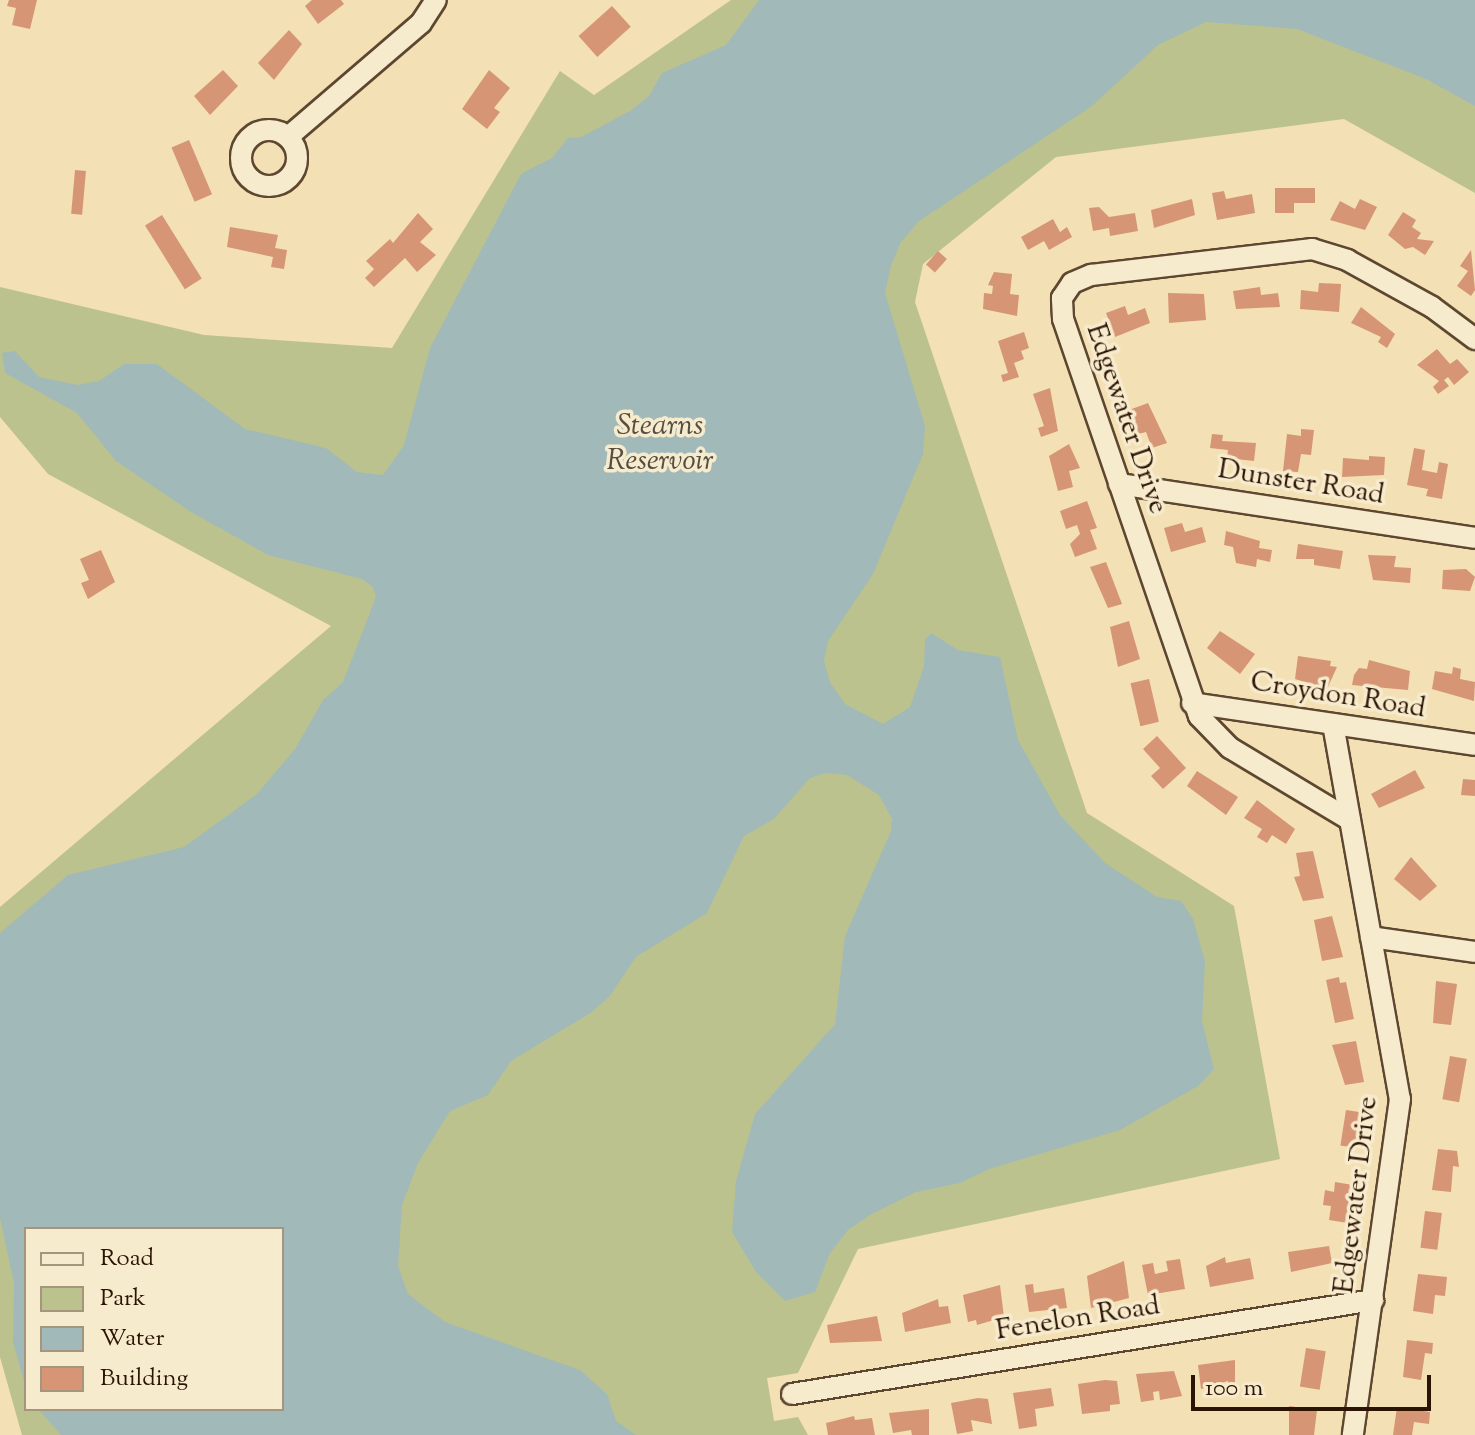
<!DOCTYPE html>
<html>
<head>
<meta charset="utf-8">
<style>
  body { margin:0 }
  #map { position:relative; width:1475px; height:1435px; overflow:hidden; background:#f3e0b4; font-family:"Sorts Mill Goudy",serif }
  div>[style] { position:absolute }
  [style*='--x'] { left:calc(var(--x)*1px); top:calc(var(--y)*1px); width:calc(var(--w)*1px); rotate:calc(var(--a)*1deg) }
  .green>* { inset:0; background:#bbc28d }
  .water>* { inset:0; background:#a1bab9 }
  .building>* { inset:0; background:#d69575; transform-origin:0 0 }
  .roads { filter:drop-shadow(2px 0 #5e4730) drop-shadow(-2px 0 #5e4730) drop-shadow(0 2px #5e4730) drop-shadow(0 -2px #5e4730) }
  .minor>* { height:20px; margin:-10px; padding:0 10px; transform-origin:10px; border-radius:10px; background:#f7ebce }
  .minor>.ring { margin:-10px; padding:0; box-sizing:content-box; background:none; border:20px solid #f7ebce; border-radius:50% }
  span { translate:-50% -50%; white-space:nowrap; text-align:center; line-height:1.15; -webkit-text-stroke:7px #f7ebce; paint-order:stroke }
  .street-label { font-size:28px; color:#2c1404 }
  .water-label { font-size:30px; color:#554e43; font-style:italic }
  .legend { position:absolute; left:24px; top:1227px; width:260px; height:184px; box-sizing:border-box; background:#f7ebce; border:2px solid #a6957d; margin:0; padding:10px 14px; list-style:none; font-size:24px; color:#2c1404 }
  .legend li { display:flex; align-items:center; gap:16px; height:40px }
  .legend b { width:40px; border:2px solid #a6957d }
  .scale { position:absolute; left:1191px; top:1375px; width:240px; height:36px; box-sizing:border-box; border:4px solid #2c1404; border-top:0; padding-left:10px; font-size:24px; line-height:28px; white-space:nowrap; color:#2c1404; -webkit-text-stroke:6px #f7ebce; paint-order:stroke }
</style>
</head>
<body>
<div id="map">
  <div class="green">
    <div style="clip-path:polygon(evenodd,731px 0,1475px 0,1475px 193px,1344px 119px,1056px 157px,923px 264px,915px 302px,1087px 813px,1234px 906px,1280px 1159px,858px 1249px,798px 1373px,767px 1378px,774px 1421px,798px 1417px,808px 1435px,22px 1435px,0 1357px,0 907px,331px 626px,48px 474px,0 417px,0 287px,204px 335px,392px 348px,560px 71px,594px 95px,731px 0,26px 1229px,282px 1229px,282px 1409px,26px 1409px,26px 1229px)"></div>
  </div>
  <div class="water">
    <div style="clip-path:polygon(759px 0,1475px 0,1475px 106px,1426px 79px,1297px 29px,1206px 22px,1158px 45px,1092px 106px,919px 221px,901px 242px,891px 265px,885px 293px,925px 426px,923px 454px,873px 574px,828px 641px,824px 661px,830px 682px,845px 704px,883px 724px,910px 707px,924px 666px,925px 640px,931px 633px,958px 650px,1000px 657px,1018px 740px,1060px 815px,1105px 863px,1157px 897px,1181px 901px,1193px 919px,1205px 961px,1202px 1021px,1214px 1069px,1198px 1086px,1120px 1130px,989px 1169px,960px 1183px,916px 1192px,870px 1215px,848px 1230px,830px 1253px,815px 1292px,785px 1301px,756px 1272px,732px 1232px,736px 1181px,755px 1114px,835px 1024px,845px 936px,891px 831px,892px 819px,879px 795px,847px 775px,825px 773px,810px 778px,774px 819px,744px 836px,707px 913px,636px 957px,609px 997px,592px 1012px,511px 1061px,488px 1095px,450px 1111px,418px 1163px,402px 1205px,398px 1266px,408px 1294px,445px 1322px,580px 1370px,607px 1394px,616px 1421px,636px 1435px,61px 1435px,38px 1409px,282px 1409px,282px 1229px,26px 1229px,26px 1389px,13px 1342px,14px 1283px,0 1218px,0 933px,68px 875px,184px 847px,257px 794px,295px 749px,323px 700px,343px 682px,376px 597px,373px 587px,362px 579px,268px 555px,191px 512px,116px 461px,77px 413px,5px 373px,2px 353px,15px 351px,39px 377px,78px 385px,99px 381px,124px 364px,157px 364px,245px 429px,326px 448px,357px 472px,383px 475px,404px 445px,430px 348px,521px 174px,552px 158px,568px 138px,581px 137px,630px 111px,649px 96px,662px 73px,726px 45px)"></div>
  </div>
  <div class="building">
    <div style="clip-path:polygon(9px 0,37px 0,30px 29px,12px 25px,16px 8px,7px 6px)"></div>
    <div style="clip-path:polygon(312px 0,341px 0,344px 4px,318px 24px,305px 6px)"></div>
    <div style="left:612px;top:6px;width:28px;height:45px;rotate:48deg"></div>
    <div style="clip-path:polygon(289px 30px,302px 44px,274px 80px,258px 63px)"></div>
    <div style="clip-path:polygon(223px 70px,238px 86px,210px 115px,194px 96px)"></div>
    <div style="clip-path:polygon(489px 70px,510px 88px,494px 108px,500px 112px,487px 129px,462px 109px)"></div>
    <div style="left:189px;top:140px;width:59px;height:19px;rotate:67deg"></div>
    <div style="left:75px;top:170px;width:11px;height:44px;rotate:5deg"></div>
    <div style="clip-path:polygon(1275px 188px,1315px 188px,1315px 203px,1294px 203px,1294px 213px,1275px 213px)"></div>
    <div style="clip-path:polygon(1224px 191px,1226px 199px,1252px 194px,1255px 213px,1217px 220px,1212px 193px)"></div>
    <div style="clip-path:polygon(1192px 199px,1195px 215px,1154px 228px,1151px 210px)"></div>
    <div style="clip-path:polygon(1360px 199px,1377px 207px,1365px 230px,1330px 220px,1340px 201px,1355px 209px)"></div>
    <div style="clip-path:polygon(1099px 207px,1109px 217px,1135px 213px,1138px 231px,1110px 236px,1109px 228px,1093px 231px,1089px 208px)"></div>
    <div style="clip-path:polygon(1403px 212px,1416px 220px,1412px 227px,1421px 233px,1417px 239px,1434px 241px,1425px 255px,1413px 247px,1405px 249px,1388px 235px)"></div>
    <div style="clip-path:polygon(418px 213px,433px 229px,420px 242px,436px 255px,417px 272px,405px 258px,374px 287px,365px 278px,374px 269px,366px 261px,390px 239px,393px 243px)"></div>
    <div style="left:162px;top:215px;width:75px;height:20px;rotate:58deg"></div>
    <div style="clip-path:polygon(1053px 219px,1060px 232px,1067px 227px,1072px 237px,1049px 250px,1044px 241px,1028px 250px,1021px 237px)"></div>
    <div style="clip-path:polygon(230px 227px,278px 235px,275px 248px,287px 250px,284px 269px,271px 267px,273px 257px,227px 247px)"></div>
    <div style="clip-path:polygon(1471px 250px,1475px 290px,1471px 296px,1457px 286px,1468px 271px,1460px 266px)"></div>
    <div style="left:938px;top:251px;width:12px;height:18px;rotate:42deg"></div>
    <div style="clip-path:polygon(994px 272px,1012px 274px,1010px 294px,1019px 295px,1017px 316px,983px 309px,984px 293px,992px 294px,993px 286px,988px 285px)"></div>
    <div style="clip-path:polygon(1319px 283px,1341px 284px,1339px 312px,1300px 309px,1301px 290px,1318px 292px)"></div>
    <div style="clip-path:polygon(1260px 287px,1261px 295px,1278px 293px,1280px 307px,1236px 309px,1233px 291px)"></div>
    <div style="clip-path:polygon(1168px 293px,1204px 294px,1206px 320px,1169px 323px)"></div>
    <div style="clip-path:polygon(1125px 306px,1128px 315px,1145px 308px,1150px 323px,1115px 337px,1106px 313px)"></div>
    <div style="clip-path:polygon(1361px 307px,1395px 334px,1387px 348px,1378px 342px,1381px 337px,1351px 323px)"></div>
    <div style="clip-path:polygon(1024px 332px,1029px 348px,1021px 351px,1024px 359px,1014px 363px,1019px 377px,1003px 382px,1001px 375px,1008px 373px,998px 341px)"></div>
    <div style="clip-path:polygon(1437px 349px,1450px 364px,1457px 359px,1469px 372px,1454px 385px,1448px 377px,1444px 380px,1449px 386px,1438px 394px,1433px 387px,1439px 381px,1417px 365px)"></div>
    <div style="clip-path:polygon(1050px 388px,1058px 431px,1041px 437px,1038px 428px,1044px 426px,1033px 394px)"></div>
    <div style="clip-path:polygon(1148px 403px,1167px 443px,1152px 448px,1146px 432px,1138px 434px,1129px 410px)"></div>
    <div style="clip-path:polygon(1301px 429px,1314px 430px,1311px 455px,1301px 454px,1298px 472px,1283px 471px,1287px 434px,1301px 436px)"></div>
    <div style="clip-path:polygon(1212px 434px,1223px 435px,1222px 441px,1256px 443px,1254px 461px,1227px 458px,1228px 450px,1210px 448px)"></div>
    <div style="clip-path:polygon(1069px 444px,1080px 468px,1069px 471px,1073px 487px,1058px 491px,1049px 456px)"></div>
    <div style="clip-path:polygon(1414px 448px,1425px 450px,1422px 470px,1437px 473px,1439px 462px,1448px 464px,1442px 499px,1426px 496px,1428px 489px,1407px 485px)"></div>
    <div style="clip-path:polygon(1369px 456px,1385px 457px,1384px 475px,1342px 477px,1343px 458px,1369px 460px)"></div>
    <div style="clip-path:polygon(1087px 501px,1097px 528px,1090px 530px,1097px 549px,1075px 557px,1070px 544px,1080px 534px,1077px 525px,1066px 529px,1060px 511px)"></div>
    <div style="clip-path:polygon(1182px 523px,1185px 532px,1202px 527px,1206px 542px,1171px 552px,1164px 528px)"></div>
    <div style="clip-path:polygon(1226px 531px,1260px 541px,1259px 548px,1272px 550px,1270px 562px,1257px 559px,1256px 567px,1236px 563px,1233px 547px,1224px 545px)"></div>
    <div style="clip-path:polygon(1298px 544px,1343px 551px,1340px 569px,1314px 565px,1314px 559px,1296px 559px)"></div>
    <div style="clip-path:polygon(101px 550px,115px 582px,88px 599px,81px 583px,89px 580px,80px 559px)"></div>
    <div style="clip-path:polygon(1368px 555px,1396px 556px,1394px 567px,1411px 568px,1410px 583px,1373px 580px)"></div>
    <div style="clip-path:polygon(1106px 562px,1122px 604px,1108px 608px,1090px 567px)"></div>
    <div style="clip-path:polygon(1466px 569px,1475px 577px,1470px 591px,1442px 589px,1443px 570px)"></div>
    <div style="clip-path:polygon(1129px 621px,1140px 659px,1118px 667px,1110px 627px)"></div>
    <div style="clip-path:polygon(1220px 631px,1255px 654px,1240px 674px,1207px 648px)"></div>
    <div style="clip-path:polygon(1298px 656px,1331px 661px,1330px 666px,1337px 667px,1327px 689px,1295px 679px)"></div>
    <div style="clip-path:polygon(1369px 660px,1410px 671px,1408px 690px,1352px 685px,1354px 675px,1359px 668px,1367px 669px)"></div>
    <div style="clip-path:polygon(1453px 667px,1461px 669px,1460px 679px,1475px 682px,1474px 701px,1432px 689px,1435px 671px,1452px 674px)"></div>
    <div style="left:1149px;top:679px;width:44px;height:19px;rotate:77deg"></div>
    <div style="clip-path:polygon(1157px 736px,1186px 768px,1163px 789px,1151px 776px,1160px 768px,1143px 749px)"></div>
    <div style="clip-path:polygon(1415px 770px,1425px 788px,1379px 808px,1371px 794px)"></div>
    <div style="clip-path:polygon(1197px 771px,1238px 797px,1226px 815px,1187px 786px)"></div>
    <div style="clip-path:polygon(1463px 779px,1475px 780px,1475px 796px,1461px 795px)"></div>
    <div style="clip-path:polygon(1257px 800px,1295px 829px,1286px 844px,1272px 835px,1267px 843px,1257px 837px,1262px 829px,1244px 818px)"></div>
    <div style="clip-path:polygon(1313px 851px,1324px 898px,1303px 901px,1294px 877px,1300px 876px,1296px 853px)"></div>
    <div style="clip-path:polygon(1411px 857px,1437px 886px,1420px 901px,1394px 879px)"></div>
    <div style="clip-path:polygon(1332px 916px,1343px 957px,1322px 961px,1314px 920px)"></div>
    <div style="clip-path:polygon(1339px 977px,1340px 983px,1346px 982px,1354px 1019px,1335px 1023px,1326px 980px)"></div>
    <div style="clip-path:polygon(1436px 981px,1457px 984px,1451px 1025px,1433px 1023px)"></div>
    <div style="clip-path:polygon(1356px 1041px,1364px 1082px,1345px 1085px,1332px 1045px)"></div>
    <div style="left:1450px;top:1056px;width:17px;height:44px;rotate:10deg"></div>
    <div style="left:1346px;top:1110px;width:18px;height:36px;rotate:9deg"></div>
    <div style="clip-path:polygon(1438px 1149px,1457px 1151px,1459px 1167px,1453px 1166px,1451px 1192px,1432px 1190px)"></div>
    <div style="clip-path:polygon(1335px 1182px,1353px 1185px,1348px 1223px,1329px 1220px,1331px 1206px,1323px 1205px,1325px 1190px,1334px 1192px)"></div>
    <div style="left:1425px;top:1211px;width:17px;height:37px;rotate:7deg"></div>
    <div style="clip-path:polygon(1329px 1246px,1332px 1263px,1291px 1272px,1288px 1252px)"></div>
    <div style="clip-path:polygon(1225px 1257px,1226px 1263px,1250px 1258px,1254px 1279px,1210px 1287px,1206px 1266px)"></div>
    <div style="clip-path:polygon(1180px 1259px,1185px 1289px,1148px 1295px,1142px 1265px,1153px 1263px,1155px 1274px,1168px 1271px,1166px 1261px)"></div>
    <div style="clip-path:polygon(1124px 1261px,1129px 1298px,1091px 1308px,1087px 1276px)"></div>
    <div style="clip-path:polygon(1418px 1274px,1447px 1277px,1445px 1296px,1435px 1295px,1433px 1314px,1413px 1311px)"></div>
    <div style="clip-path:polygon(1033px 1284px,1034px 1293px,1064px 1288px,1067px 1308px,1029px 1312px,1025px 1285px)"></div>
    <div style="clip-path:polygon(1000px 1285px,1004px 1317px,977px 1325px,976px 1320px,968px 1322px,963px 1295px)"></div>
    <div style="clip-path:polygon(938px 1299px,939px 1307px,948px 1306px,951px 1323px,905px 1332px,902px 1313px)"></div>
    <div style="clip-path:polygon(877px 1316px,882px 1341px,830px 1343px,827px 1325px)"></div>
    <div style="clip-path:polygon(1407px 1340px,1433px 1343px,1432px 1354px,1425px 1353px,1421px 1380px,1403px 1377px)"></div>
    <div style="left:1306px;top:1348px;width:20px;height:39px;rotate:9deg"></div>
    <div style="clip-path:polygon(1235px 1360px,1235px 1386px,1229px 1387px,1228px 1381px,1201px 1389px,1198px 1365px)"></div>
    <div style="clip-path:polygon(1174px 1371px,1182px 1396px,1160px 1400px,1159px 1391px,1153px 1392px,1154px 1400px,1141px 1402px,1136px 1374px)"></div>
    <div style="clip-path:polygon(1105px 1380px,1117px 1381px,1120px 1404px,1110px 1405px,1110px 1411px,1082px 1414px,1078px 1384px)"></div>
    <div style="clip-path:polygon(1051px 1388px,1054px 1406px,1035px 1409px,1037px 1426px,1019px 1429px,1013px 1393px)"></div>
    <div style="clip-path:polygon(978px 1398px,988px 1399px,992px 1424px,971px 1420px,973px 1431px,957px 1434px,951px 1403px)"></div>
    <div style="clip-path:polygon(1289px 1406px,1317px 1410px,1314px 1435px,1289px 1435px)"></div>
    <div style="clip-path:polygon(1397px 1407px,1430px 1412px,1429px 1424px,1414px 1422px,1412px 1435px,1393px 1435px)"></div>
    <div style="clip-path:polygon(929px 1409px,929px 1435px,912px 1435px,911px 1430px,893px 1433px,889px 1413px)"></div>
    <div style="clip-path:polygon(854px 1416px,855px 1420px,872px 1418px,875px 1435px,828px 1435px,826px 1423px)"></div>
  </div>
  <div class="roads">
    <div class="minor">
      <div class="ring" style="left:241px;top:130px;width:36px;height:36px"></div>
      <div style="--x:288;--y:137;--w:175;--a:-40.6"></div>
      <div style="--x:421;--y:23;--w:27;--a:-57"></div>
      <div style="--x:1119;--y:484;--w:360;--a:8.6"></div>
      <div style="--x:1192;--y:703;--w:286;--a:8.4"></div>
      <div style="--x:1333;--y:724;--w:381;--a:79.9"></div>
      <div style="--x:1400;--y:1099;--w:339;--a:98"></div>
      <div style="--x:1350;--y:820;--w:140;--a:-149"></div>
      <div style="--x:1230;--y:748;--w:45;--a:-134.1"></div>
      <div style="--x:1199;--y:716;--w:420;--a:-108.9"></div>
      <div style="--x:1063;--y:319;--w:21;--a:-93"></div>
      <div style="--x:1062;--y:298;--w:18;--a:-56"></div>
      <div style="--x:1072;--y:283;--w:21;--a:-23"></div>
      <div style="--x:1091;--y:275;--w:223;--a:-6.7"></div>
      <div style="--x:1312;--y:249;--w:37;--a:17"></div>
      <div style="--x:1347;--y:260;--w:97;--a:28.9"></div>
      <div style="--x:1432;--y:307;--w:54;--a:36.7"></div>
      <div style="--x:1371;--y:937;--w:105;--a:8.2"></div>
      <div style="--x:792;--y:1394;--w:589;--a:-9.19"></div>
    </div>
  </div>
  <div class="street-label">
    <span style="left:1126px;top:419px;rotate:71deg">Edgewater Drive</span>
    <span style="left:1301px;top:483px;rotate:9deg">Dunster Road</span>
    <span style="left:1338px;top:696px;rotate:9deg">Croydon Road</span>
    <span style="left:1357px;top:1195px;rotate:-83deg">Edgewater Drive</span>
    <span style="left:1078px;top:1319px;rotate:-9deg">Fenelon Road</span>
  </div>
  <div class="water-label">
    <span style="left:660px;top:444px">Stearns<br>Reservoir</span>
  </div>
  <ul class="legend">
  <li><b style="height:10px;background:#f7ebce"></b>Road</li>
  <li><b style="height:22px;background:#bbc28d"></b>Park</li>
  <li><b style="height:22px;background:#a1bab9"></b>Water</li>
  <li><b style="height:22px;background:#d69575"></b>Building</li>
  </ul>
  <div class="scale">100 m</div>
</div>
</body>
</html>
